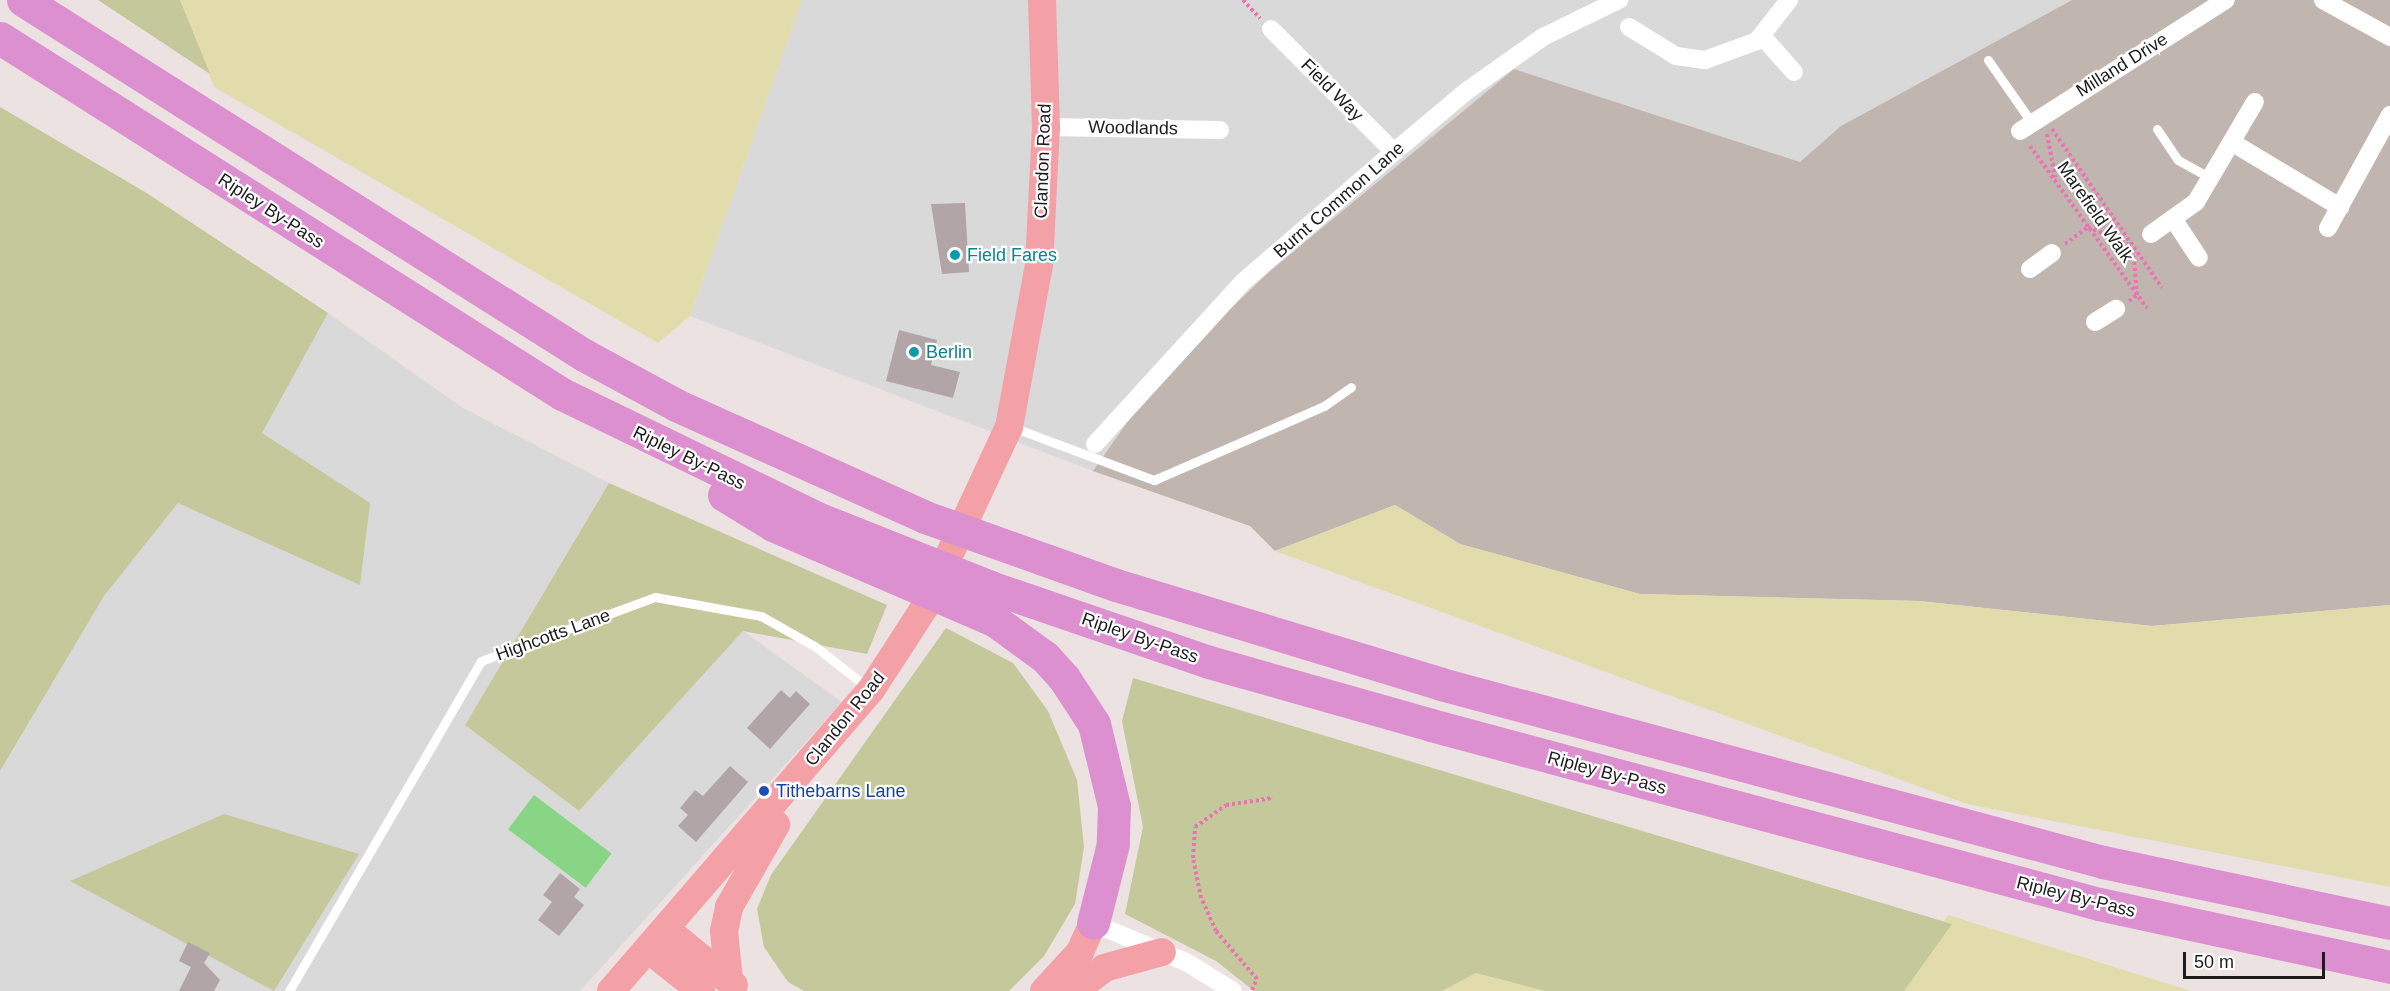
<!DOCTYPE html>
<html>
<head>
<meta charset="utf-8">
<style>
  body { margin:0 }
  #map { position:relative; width:2390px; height:991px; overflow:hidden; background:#ece2e2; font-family:Arial,sans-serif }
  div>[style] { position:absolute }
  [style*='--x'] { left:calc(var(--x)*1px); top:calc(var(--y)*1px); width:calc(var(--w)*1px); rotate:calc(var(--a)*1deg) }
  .residential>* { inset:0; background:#dad9d9 }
  .construction>* { inset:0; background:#c0b5af }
  .grass>* { inset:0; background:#e2dcac }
  .forest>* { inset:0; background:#c4c89a }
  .pitch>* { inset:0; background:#88d586; transform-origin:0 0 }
  .building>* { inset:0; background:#b1a5a7 }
  .path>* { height:4px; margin-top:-2px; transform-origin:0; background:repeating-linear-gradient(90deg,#ec73b3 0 3px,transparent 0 6px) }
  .lane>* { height:9px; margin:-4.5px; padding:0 4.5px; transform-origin:4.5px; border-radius:4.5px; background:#fff }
  .street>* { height:18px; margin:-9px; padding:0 9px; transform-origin:9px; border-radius:9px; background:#fff }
  .primary>* { height:28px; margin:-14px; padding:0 14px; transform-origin:14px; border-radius:14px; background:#f3a1a6 }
  .highway>* { height:33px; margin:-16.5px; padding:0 16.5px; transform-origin:16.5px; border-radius:16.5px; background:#dd90cf }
  .dots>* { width:16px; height:16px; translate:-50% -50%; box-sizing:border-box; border:3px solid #fff; border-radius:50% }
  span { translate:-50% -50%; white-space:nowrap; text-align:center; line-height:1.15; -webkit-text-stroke:4.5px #fff; paint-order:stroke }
  .street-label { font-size:18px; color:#1c1c1c }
  .culture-label { font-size:18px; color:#0d838f }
  .left { translate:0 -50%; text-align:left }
  .transit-label { font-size:18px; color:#164399 }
  .scale { position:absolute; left:2183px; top:952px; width:142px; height:27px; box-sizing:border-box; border:3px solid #1c1c1c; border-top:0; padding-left:8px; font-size:18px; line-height:21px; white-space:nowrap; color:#1c1c1c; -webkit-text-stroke:4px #fff; paint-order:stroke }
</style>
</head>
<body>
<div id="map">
  <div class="residential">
    <div style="clip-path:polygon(802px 0,2072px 0,1842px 126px,1800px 162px,1514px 69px,1270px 271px,1158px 378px,1093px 471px,690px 316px)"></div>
    <div style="clip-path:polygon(328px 313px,463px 408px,609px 483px,465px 725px,579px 811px,743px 631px,842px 702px,580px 991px,0 991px,0 771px,104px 596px)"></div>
  </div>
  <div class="construction">
    <div style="clip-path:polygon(2072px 0,2390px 0,2390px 605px,2152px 626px,1919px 601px,1640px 594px,1460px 544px,1395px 505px,1275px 551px,1250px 526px,1093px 471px,1158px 378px,1270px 271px,1514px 69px,1800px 162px,1841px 126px)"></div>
  </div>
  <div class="grass">
    <div style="clip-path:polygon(180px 0,802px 0,690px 316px,658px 343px,214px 87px)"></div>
    <div style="clip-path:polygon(1395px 505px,1460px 544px,1640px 594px,1919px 601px,2152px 626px,2390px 605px,2390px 887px,1967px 804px,1275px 551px)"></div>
    <div style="clip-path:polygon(1948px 915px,2191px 991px,1899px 991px)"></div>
    <div style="clip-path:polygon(1476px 973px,1545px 991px,1442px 991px)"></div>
  </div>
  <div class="forest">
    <div style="clip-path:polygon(98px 0,180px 0,210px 74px)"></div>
    <div style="clip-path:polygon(0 107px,145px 192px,328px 313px,262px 433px,370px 503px,360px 585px,178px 503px,104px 596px,0 771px)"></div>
    <div style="clip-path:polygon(609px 483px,887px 605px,867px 654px,743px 631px,579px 811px,465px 725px)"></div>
    <div style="clip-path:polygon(946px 628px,1013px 663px,1048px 711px,1077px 780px,1084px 847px,1075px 904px,1044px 956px,1009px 991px,804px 991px,788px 982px,764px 947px,757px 909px,771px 875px)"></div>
    <div style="clip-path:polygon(1133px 678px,1952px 924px,1904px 991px,1545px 991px,1476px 973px,1442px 991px,1254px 991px,1216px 961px,1125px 914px,1143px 827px,1122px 721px)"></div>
    <div style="clip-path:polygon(224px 814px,359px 854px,274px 991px,70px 881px)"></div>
  </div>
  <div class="pitch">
    <div style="left:534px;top:795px;width:97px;height:43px;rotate:37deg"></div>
  </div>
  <div class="building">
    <div style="clip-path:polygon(965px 203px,969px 272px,942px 274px,931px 204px)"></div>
    <div style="clip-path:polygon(899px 330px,937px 340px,931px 365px,960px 372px,953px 398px,886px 381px)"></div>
    <div style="clip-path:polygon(781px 690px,790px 698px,796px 691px,810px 704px,770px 749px,747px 728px)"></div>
    <div style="clip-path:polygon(730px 766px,748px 782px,696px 842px,678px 826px,688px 815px,680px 808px,695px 790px,703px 796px)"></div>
    <div style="clip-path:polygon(560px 873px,580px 889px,574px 897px,584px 905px,559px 936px,538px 920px,552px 902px,543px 895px)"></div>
    <div style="clip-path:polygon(188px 942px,210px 953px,204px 963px,220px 980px,214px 991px,179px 991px,191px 967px,179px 961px)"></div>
  </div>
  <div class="path">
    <div style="--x:1243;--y:0;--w:25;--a:47"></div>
    <div style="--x:2052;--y:129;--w:193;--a:55.3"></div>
    <div style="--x:2047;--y:134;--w:44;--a:79.5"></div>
    <div style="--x:2030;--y:146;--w:200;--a:54.2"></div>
    <div style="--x:2065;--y:244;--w:29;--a:-36"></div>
    <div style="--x:2088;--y:227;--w:48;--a:23.4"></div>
    <div style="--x:2129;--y:301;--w:10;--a:-37"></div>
    <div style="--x:2137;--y:295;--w:48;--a:-94.8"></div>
    <div style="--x:1252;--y:990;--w:12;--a:-66"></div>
    <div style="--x:1257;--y:979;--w:63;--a:-130.5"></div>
    <div style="--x:1216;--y:931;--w:36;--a:-114"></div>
    <div style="--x:1201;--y:898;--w:41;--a:-101.3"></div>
    <div style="--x:1193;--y:858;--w:31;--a:-86"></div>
    <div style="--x:1195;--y:827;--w:38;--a:-35"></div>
    <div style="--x:1226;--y:805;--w:48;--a:-8.5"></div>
  </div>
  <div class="lane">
    <div style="--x:1988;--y:60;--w:77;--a:55.1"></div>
    <div style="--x:2157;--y:129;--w:37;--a:56"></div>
    <div style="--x:2178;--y:160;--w:38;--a:29"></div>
    <div style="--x:1012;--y:427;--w:152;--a:20.5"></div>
    <div style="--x:1154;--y:480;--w:185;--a:-23.5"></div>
    <div style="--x:1324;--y:406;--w:33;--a:-35"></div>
    <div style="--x:289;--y:991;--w:382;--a:-59.8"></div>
    <div style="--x:481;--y:661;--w:185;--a:-20.2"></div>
    <div style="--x:655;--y:597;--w:108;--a:10.2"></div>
    <div style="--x:761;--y:616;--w:63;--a:29.4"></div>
    <div style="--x:816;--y:647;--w:66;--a:38.3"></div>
  </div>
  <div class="street">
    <div style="--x:2323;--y:0;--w:77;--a:28.9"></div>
    <div style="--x:1629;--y:27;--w:55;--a:31.7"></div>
    <div style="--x:1676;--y:56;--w:29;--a:8"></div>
    <div style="--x:1705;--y:60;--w:55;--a:-20.1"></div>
    <div style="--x:1757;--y:41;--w:52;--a:-52"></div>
    <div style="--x:1271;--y:29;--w:174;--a:45"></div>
    <div style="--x:1762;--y:36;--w:48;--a:48.4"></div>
    <div style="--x:1046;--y:127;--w:174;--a:1"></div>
    <div style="--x:2020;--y:131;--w:244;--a:-32.5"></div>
    <div style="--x:2233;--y:143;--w:125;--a:30.9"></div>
    <div style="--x:2174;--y:220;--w:45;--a:56.7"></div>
    <div style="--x:2328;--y:228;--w:129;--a:-61.2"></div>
    <div style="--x:2151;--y:234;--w:55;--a:-35.4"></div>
    <div style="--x:2196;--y:202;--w:116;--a:-59.5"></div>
    <div style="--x:2030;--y:269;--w:27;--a:-36"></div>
    <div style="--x:2095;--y:322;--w:25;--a:-32"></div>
    <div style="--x:1095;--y:444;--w:221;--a:-47.6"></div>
    <div style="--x:1244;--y:281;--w:198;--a:-40.7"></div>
    <div style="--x:1394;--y:152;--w:97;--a:-40"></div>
    <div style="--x:1468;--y:90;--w:92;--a:-35.2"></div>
    <div style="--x:1543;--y:37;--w:85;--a:-26"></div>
    <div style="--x:1093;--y:923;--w:101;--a:22.8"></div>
    <div style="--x:1186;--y:962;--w:55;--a:31.7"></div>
  </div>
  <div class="primary">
    <div style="--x:666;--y:929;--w:88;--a:39.5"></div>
    <div style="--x:648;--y:949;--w:68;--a:38.4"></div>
    <div style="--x:729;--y:981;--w:50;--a:-95.7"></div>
    <div style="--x:724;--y:931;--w:25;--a:-78"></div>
    <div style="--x:729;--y:907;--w:95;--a:-60.2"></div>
    <div style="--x:611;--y:991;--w:398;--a:-49.2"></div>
    <div style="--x:871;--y:690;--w:99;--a:-57"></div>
    <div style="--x:925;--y:607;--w:199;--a:-65"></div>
    <div style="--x:1009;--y:427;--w:165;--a:-79.5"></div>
    <div style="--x:1039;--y:265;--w:138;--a:-87.1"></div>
    <div style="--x:1046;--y:127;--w:127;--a:-91.8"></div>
    <div style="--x:1044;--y:991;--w:53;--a:-47.3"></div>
    <div style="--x:1080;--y:952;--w:32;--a:-66"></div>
    <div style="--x:1075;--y:991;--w:37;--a:-38"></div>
    <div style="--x:1104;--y:968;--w:60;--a:-15.4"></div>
  </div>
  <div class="highway">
    <div style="--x:23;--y:0;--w:664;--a:32.33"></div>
    <div style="--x:584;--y:355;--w:105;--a:28.5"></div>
    <div style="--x:676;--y:405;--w:273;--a:24.2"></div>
    <div style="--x:925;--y:517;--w:203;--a:19.6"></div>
    <div style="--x:1116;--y:585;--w:340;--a:16.9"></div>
    <div style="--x:1441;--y:684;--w:686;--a:15.05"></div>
    <div style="--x:2103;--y:862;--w:293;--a:12"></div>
    <div style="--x:0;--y:38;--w:665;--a:32.35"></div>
    <div style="--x:562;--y:394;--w:289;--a:25.9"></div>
    <div style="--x:822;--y:520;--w:181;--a:21.7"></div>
    <div style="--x:990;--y:587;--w:231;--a:18.9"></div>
    <div style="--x:1209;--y:662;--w:231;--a:15.8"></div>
    <div style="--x:1431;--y:725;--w:692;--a:15"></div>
    <div style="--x:2099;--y:904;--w:298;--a:12.2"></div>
    <div style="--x:724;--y:495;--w:57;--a:31.5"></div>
    <div style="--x:773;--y:525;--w:241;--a:23.3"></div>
    <div style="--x:994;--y:620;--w:63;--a:36"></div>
    <div style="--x:1045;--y:657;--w:28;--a:48"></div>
    <div style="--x:1064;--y:678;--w:55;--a:56.9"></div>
    <div style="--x:1094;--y:724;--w:84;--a:76.3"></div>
    <div style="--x:1114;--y:806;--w:38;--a:92"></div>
    <div style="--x:1113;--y:844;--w:81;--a:104.2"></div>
  </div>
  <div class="dots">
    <div style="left:955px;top:255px;background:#0f9aa8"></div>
    <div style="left:914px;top:352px;background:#0f9aa8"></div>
    <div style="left:764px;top:791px;background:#1a4fb4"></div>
  </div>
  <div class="street-label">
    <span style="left:2122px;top:65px;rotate:-32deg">Milland Drive</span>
    <span style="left:1332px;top:90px;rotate:45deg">Field Way</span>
    <span style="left:1133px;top:128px;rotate:1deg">Woodlands</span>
    <span style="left:1043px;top:161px;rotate:-88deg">Clandon Road</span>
    <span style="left:1339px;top:200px;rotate:-41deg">Burnt Common Lane</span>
    <span style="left:271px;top:211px;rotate:33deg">Ripley By-Pass</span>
    <span style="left:2095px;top:212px;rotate:55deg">Marefield Walk</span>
    <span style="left:689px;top:458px;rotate:26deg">Ripley By-Pass</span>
    <span style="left:553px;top:635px;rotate:-20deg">Highcotts Lane</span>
    <span style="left:1140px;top:638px;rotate:19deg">Ripley By-Pass</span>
    <span style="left:845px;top:719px;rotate:-51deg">Clandon Road</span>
    <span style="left:1607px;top:773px;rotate:15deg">Ripley By-Pass</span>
    <span style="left:2076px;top:897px;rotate:14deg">Ripley By-Pass</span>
  </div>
  <div class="culture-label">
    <span class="left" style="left:967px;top:255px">Field Fares</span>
    <span class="left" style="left:926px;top:352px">Berlin</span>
  </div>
  <div class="transit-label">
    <span class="left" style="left:776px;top:791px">Tithebarns Lane</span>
  </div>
  <div class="scale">50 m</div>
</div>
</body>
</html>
